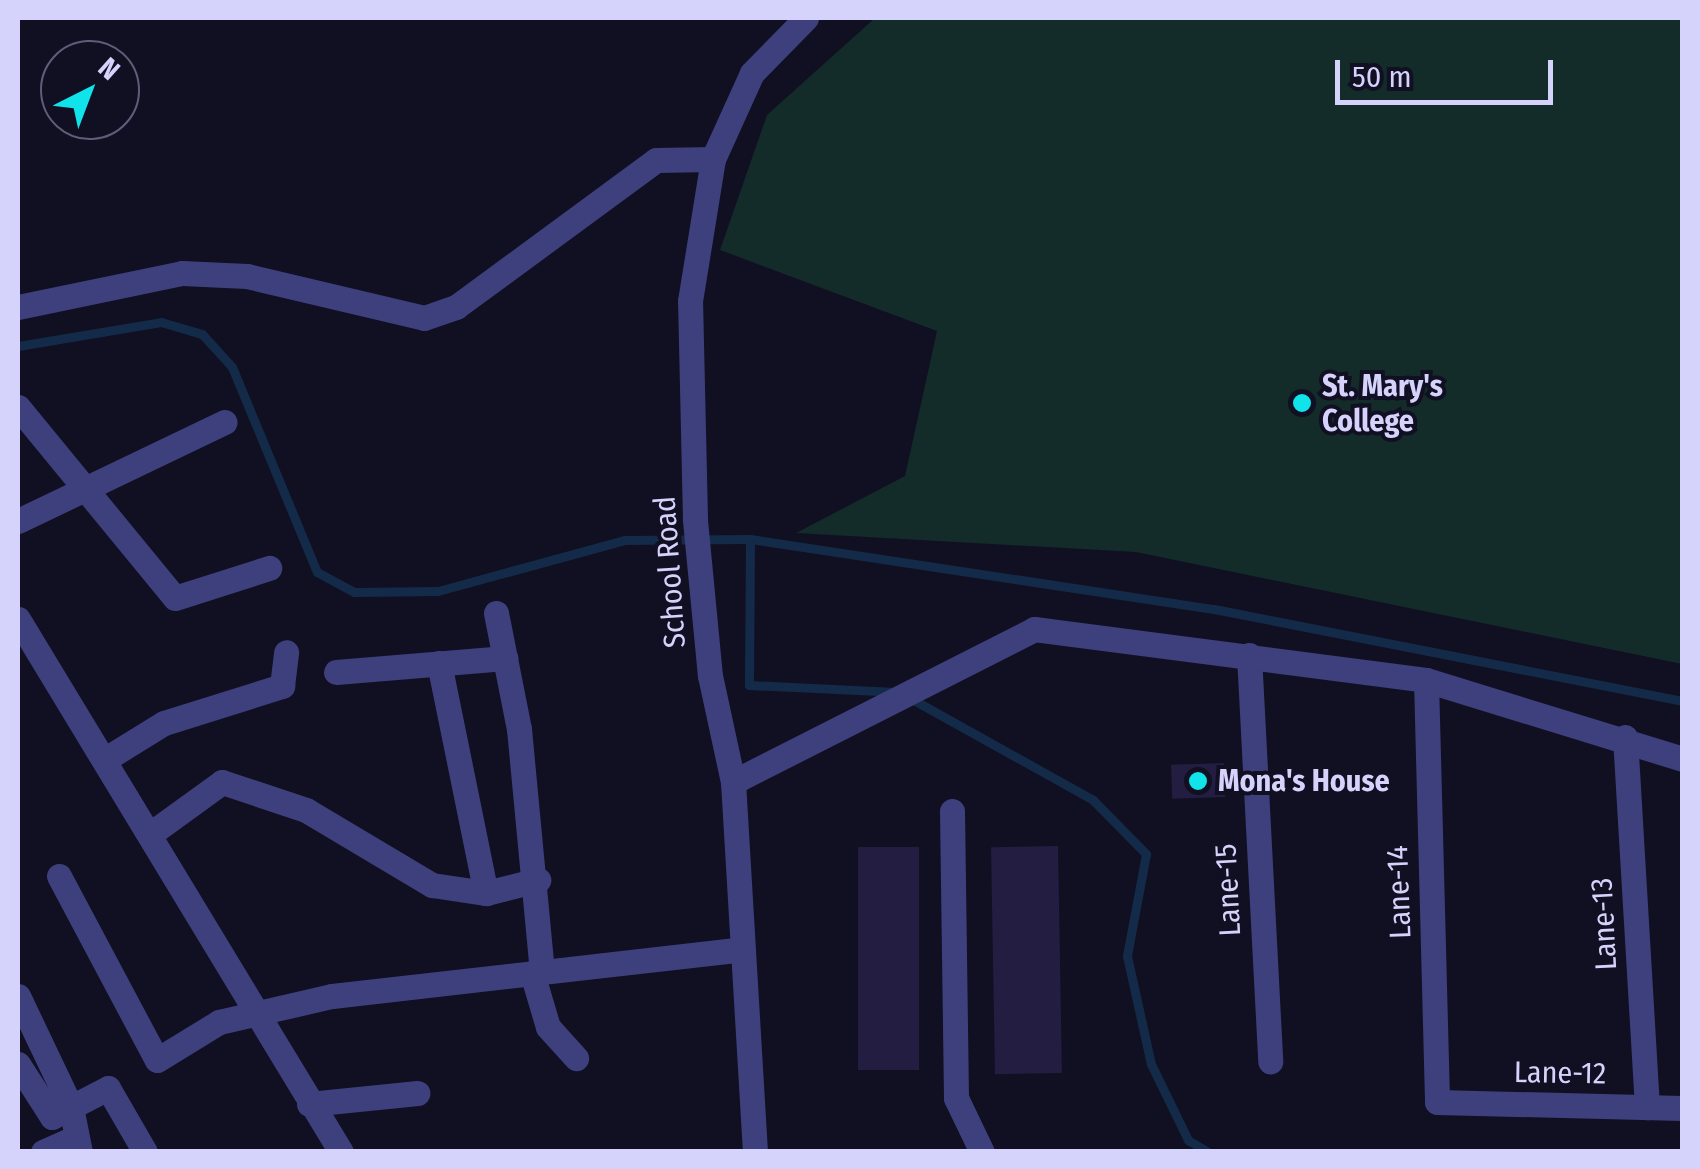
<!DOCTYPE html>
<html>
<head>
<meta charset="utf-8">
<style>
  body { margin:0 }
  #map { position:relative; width:1700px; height:1169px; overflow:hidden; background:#110f22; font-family:"Fira Sans Condensed",sans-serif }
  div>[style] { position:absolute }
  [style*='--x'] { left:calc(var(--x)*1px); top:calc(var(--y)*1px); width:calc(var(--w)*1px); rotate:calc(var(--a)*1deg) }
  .green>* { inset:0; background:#132b29 }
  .stream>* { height:9px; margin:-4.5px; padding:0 4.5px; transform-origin:4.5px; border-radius:4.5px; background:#132b48 }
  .building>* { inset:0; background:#221d41; transform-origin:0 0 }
  .minor>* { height:25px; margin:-12.5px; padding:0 12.5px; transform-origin:12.5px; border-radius:12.5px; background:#3e407d }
  .tertiary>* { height:25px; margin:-12.5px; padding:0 12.5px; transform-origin:12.5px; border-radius:12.5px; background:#3e407d }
  .dots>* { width:28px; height:28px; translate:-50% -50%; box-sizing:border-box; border:5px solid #110f22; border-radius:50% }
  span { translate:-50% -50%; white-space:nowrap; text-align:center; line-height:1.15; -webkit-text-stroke:8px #110f22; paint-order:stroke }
  .poi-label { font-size:30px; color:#d5d3fc; font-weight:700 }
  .left { translate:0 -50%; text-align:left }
  .street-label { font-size:30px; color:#d5d3fc }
  .frame { position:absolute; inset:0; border:20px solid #d5d3fc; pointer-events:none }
  .north { position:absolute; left:40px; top:40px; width:100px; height:100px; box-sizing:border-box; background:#110f22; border:2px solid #5f5d79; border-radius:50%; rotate:42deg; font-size:28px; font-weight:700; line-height:40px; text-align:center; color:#d5d3fc }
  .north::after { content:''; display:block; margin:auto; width:35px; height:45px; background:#11e3ea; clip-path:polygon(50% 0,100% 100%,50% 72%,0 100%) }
  .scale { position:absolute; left:1335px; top:60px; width:218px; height:45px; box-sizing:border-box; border:5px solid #d5d3fc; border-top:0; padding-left:12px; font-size:30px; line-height:35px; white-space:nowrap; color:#d5d3fc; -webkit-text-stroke:8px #110f22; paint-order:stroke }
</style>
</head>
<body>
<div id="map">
  <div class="green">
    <div style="clip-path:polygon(875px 18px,1682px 18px,1682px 664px,1136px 552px,796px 533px,905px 476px,937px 331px,720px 250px,767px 115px)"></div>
  </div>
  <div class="stream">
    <div style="--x:18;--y:346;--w:145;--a:-9.5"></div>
    <div style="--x:161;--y:322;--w:43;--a:16.3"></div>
    <div style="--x:202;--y:334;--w:45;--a:47.7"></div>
    <div style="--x:232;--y:367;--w:222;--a:67.5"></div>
    <div style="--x:317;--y:572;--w:42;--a:28.4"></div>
    <div style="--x:354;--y:592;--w:84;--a:-0.7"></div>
    <div style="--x:438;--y:591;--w:194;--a:-15.3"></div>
    <div style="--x:625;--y:540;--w:125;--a:-0.5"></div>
    <div style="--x:750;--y:539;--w:469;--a:8.6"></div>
    <div style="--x:1214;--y:609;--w:477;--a:11.1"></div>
    <div style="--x:750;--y:539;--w:146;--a:90.4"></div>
    <div style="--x:749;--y:685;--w:146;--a:2.7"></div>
    <div style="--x:910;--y:698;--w:210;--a:29.1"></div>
    <div style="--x:1093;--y:800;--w:76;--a:45.5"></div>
    <div style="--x:1146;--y:854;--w:104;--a:100.6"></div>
    <div style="--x:1127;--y:956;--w:111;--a:77.5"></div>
    <div style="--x:1151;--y:1064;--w:85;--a:64"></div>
    <div style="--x:1188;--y:1140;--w:23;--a:31"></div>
  </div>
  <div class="building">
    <div style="left:1224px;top:763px;width:34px;height:53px;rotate:88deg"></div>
    <div style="left:1058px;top:846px;width:227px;height:67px;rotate:89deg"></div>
    <div style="left:858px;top:847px;width:61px;height:223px"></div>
  </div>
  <div class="minor">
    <div style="--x:18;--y:307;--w:167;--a:-11.7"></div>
    <div style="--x:182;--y:273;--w:65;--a:2.6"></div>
    <div style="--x:247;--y:276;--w:182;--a:13.3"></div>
    <div style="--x:424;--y:318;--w:34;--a:-19"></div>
    <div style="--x:456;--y:307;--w:248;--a:-36.3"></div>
    <div style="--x:656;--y:160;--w:57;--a:-1"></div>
    <div style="--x:18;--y:407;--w:247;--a:50.6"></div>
    <div style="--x:175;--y:598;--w:99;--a:-17.7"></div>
    <div style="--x:18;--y:521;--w:229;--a:-25.6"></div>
    <div style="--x:496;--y:613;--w:118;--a:78.8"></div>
    <div style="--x:519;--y:729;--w:244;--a:84.6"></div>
    <div style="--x:18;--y:619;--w:623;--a:58.78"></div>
    <div style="--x:1249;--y:655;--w:407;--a:87"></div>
    <div style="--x:439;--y:663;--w:235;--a:78.5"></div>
    <div style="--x:336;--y:672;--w:170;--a:-4.7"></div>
    <div style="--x:1426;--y:680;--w:422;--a:88.5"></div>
    <div style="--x:1437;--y:1102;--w:245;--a:1.4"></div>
    <div style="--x:1625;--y:737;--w:371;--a:86.6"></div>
    <div style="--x:104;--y:760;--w:70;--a:-31.7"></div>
    <div style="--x:164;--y:723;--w:124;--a:-17.4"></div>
    <div style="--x:282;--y:686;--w:34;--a:-83"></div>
    <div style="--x:952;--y:811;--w:287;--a:89.2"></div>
    <div style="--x:956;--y:1098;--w:60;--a:64.3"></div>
    <div style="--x:153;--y:832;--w:85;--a:-35.9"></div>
    <div style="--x:222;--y:782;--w:89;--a:18.4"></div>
    <div style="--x:306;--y:810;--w:147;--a:30.8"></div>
    <div style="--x:432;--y:885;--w:55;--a:8.4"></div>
    <div style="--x:486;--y:893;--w:54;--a:-14"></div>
    <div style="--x:59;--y:876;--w:208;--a:62"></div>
    <div style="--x:157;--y:1060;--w:73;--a:-31.5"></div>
    <div style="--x:219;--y:1022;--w:116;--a:-13"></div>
    <div style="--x:332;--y:996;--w:413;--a:-6.5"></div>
    <div style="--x:532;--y:973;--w:56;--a:73.5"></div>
    <div style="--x:548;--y:1027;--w:42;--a:47.9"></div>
    <div style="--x:18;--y:996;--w:123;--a:64.5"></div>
    <div style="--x:71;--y:1107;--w:46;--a:78.7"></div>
    <div style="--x:18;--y:1064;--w:63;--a:57.3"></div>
    <div style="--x:52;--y:1117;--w:63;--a:-27.4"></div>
    <div style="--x:108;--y:1088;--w:74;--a:60"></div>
    <div style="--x:309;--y:1104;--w:109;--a:-5.8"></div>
    <div style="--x:43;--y:1152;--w:32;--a:-24"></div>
  </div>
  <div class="tertiary">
    <div style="--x:733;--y:782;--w:338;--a:-26.9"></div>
    <div style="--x:1034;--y:629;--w:395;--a:7.4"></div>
    <div style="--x:1426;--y:680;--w:268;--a:17.1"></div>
    <div style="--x:755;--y:1152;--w:371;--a:-93.4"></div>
    <div style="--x:733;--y:782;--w:108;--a:-102.2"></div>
    <div style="--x:710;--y:676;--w:158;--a:-95.5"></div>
    <div style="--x:695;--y:519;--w:218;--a:-91.3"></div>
    <div style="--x:690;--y:301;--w:144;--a:-80.8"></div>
    <div style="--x:713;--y:159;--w:94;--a:-65.6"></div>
    <div style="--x:752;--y:73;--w:77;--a:-45.5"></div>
  </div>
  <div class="dots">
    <div style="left:1302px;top:403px;background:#11e3ea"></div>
    <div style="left:1198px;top:781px;background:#11e3ea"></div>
  </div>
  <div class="poi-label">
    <span class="left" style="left:1322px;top:403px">St. Mary's<br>College</span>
    <span class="left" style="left:1218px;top:781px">Mona's House</span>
  </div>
  <div class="street-label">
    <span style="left:670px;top:572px;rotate:-94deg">School Road</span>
    <span style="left:1228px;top:890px;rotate:-93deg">Lane-15</span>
    <span style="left:1399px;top:892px;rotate:-92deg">Lane-14</span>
    <span style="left:1604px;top:924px;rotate:-93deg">Lane-13</span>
    <span style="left:1560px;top:1073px;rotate:1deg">Lane-12</span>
  </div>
  <div class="frame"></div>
  <div class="north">N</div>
  <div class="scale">50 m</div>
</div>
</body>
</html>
